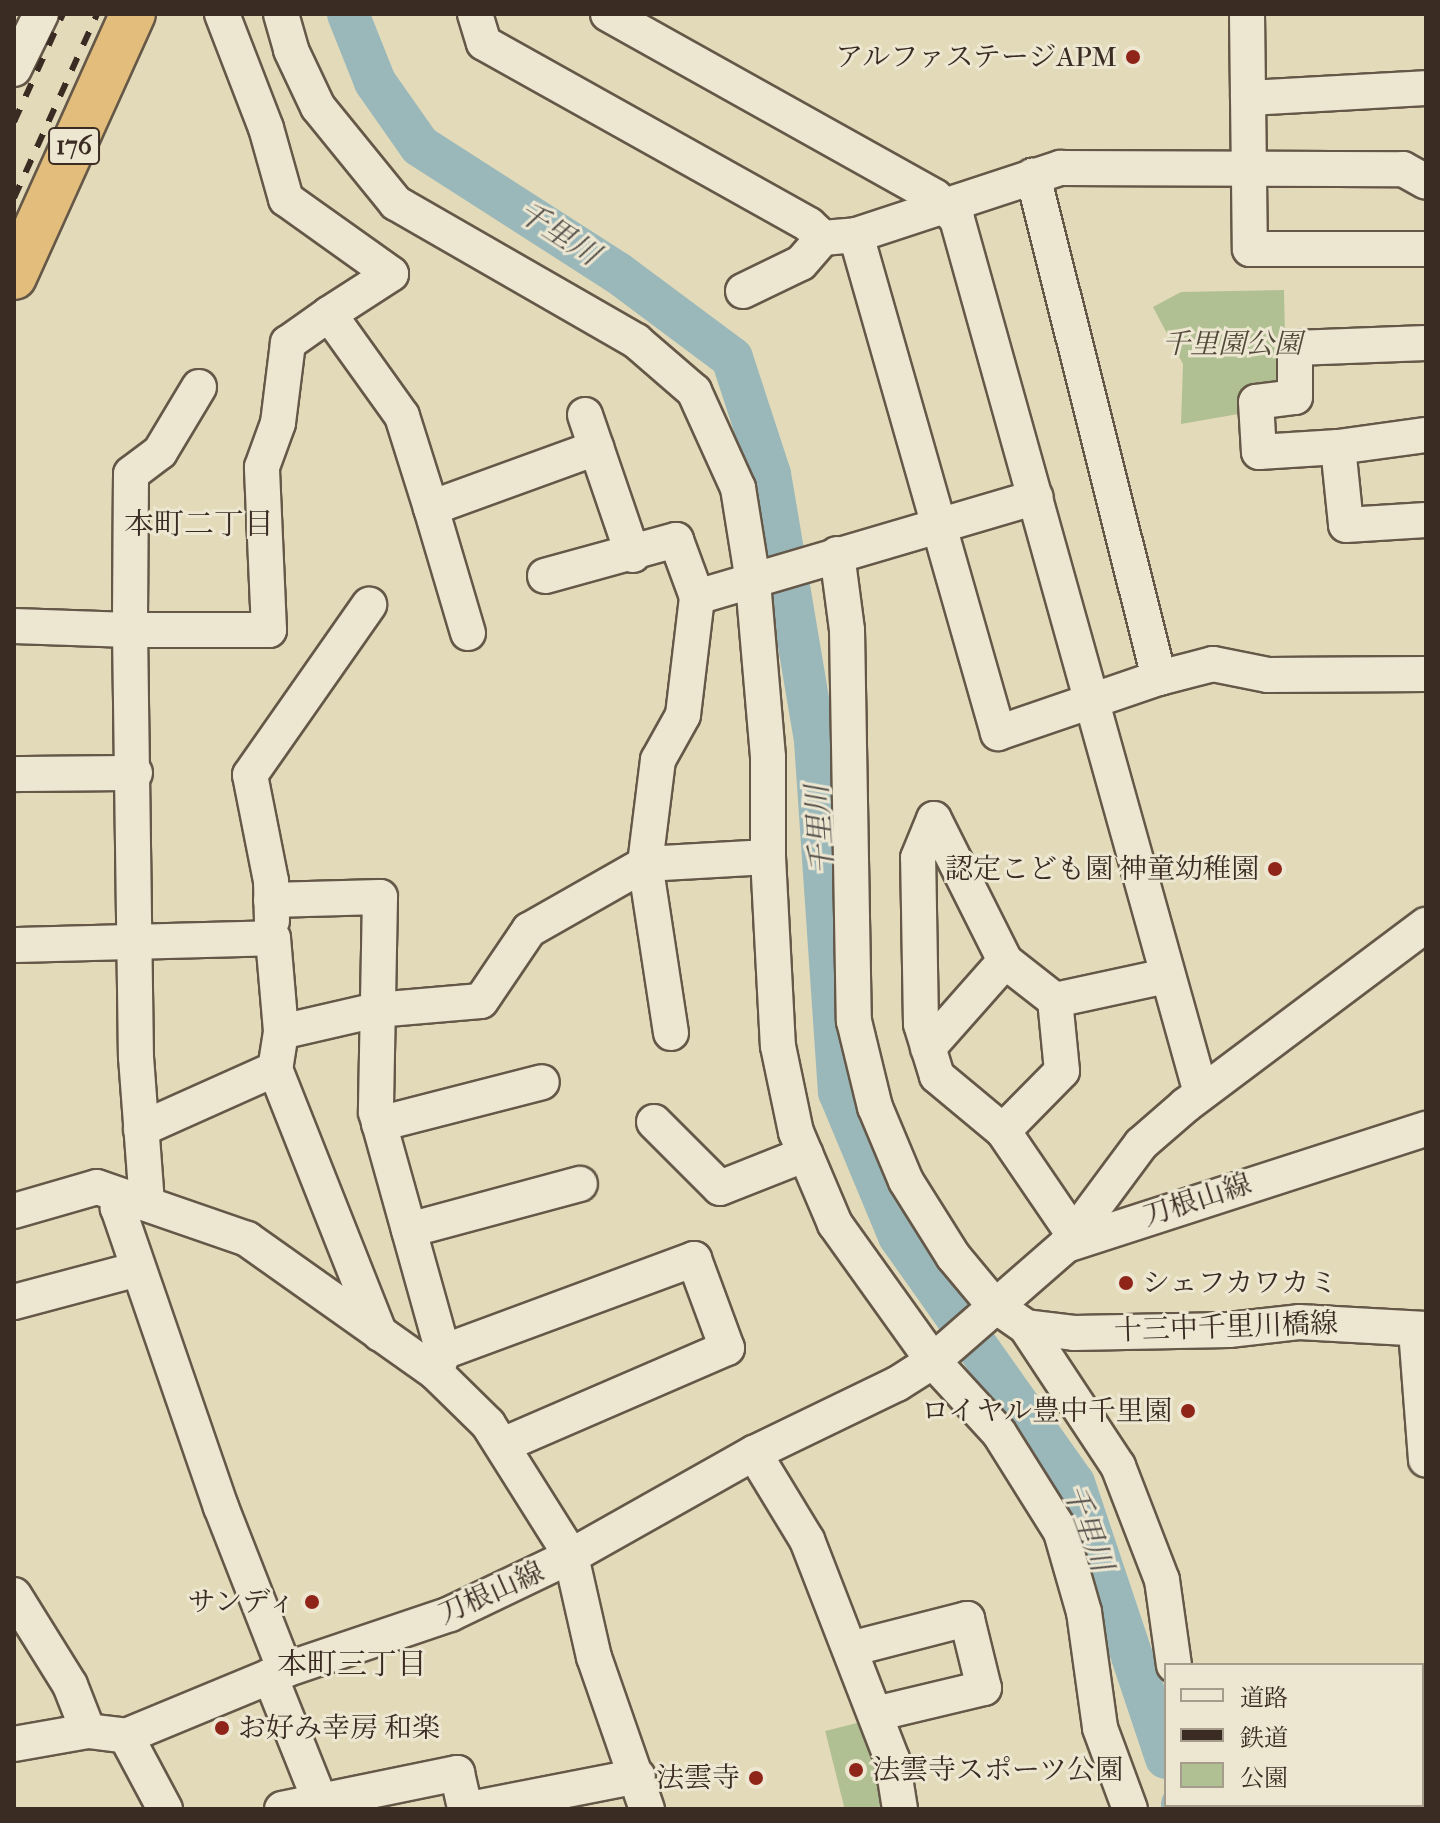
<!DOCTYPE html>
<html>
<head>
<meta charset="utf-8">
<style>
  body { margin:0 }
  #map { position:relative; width:1440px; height:1823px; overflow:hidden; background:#e3dab9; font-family:"IM FELL French Canon","Noto Serif JP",serif }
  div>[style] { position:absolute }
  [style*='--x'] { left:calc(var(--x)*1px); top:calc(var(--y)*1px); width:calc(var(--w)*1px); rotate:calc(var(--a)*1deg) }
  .green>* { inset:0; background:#b0c092; transform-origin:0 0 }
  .river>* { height:42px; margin:-21px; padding:0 21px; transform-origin:21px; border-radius:21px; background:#9ab8ba }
  .roads { filter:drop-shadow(2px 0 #655848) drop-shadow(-2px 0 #655848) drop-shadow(0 2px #655848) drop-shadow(0 -2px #655848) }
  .minor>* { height:34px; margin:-17px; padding:0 17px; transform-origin:17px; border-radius:17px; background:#ede7d2 }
  .highway>* { height:44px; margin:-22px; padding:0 22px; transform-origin:22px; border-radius:22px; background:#e2bd7c }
  .rail>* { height:6px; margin-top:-3px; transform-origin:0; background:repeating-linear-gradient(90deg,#3b2c23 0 14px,transparent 0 28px) }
  .dots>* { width:22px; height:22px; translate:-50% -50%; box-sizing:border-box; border:4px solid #ede7d2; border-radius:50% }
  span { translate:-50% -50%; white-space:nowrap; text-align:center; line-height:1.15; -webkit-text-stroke:6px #ede7d2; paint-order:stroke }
  .shield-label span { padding:2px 6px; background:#ede7d2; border:2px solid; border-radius:6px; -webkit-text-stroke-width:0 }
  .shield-label { font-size:26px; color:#3b2c23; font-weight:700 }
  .poi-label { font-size:28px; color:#3b2c23 }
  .right { translate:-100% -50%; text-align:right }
  .left { translate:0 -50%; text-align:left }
  .park-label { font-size:28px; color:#524a39; font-style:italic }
  .street-label { font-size:28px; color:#3b2c23 }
  .water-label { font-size:30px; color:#534f49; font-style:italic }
  .neighbourhood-label { font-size:30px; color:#3b2c23 }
  .frame { position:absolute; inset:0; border:16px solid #3b2c23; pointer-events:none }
  .legend { position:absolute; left:1164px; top:1663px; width:260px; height:144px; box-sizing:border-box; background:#ede7d2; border:2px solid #a69c8c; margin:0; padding:10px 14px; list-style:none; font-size:24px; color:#3b2c23 }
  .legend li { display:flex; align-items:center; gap:16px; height:40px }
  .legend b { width:40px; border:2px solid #a69c8c }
</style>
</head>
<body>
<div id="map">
  <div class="green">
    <div style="clip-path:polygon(1284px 290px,1286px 385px,1244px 413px,1181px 424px,1183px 364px,1153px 307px,1181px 292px)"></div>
    <div style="left:865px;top:1721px;width:91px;height:41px;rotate:76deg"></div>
  </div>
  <div class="river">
    <div style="--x:348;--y:14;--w:73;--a:68.3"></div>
    <div style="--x:375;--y:82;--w:78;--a:54.9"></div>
    <div style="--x:420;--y:146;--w:235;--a:32.7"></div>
    <div style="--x:618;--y:273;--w:142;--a:36.7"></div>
    <div style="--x:732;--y:358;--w:122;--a:71.9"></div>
    <div style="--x:770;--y:474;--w:271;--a:80.4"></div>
    <div style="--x:815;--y:741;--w:352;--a:86.1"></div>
    <div style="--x:839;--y:1092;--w:156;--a:67.4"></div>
    <div style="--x:899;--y:1236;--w:303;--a:54.7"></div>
    <div style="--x:1074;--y:1483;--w:290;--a:71.5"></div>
    <div style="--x:1182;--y:1805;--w:4;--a:63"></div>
  </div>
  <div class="roads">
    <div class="minor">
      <div style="--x:222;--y:14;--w:122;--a:68.9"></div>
      <div style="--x:266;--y:128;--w:74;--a:74.3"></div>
      <div style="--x:286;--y:199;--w:129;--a:35.5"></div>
      <div style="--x:391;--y:274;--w:74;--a:147.2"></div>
      <div style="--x:329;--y:314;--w:125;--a:54.4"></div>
      <div style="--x:402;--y:416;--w:96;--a:72.5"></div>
      <div style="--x:281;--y:14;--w:37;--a:74"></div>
      <div style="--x:291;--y:50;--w:63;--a:64.7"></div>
      <div style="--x:318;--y:107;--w:124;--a:50.9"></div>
      <div style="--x:396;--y:203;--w:277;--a:29.9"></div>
      <div style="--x:636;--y:341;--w:77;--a:40.8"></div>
      <div style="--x:694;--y:391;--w:107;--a:65.6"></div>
      <div style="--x:738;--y:488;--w:95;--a:80.9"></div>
      <div style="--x:753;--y:582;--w:176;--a:85.1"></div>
      <div style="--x:768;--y:757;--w:100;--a:90"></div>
      <div style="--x:768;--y:857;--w:189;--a:87"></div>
      <div style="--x:778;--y:1046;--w:88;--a:78.2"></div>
      <div style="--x:796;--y:1132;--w:100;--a:67"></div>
      <div style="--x:835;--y:1224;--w:168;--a:54.4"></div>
      <div style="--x:933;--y:1361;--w:98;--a:47.5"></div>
      <div style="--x:999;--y:1433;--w:117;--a:57.9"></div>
      <div style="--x:1061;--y:1532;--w:83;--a:74"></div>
      <div style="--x:1084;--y:1612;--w:117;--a:82.1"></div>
      <div style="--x:1100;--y:1728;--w:86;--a:69.7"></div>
      <div style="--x:475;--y:14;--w:30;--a:73"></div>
      <div style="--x:484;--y:43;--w:372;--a:29.2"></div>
      <div style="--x:809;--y:225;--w:19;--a:43"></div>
      <div style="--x:823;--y:238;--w:33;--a:-5"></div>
      <div style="--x:856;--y:235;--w:518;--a:74.08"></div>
      <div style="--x:998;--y:733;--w:170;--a:-18.9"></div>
      <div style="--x:1159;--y:678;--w:518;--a:-104.09"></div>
      <div style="--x:608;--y:14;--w:375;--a:29.2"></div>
      <div style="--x:935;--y:197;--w:31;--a:45"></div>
      <div style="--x:957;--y:219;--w:907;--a:74.4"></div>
      <div style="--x:1247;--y:14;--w:235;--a:89.3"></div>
      <div style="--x:1250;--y:249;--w:176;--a:0"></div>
      <div style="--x:14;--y:69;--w:61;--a:-63.9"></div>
      <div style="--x:1248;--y:98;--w:178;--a:-3.2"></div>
      <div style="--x:856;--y:235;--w:215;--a:-18.2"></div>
      <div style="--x:1060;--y:168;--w:343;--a:0.2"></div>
      <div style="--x:1403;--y:169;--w:26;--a:29"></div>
      <div style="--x:743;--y:291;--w:64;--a:-25.8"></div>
      <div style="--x:801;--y:263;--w:33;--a:-49"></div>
      <div style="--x:1426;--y:343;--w:131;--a:177.8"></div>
      <div style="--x:1295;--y:348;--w:49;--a:90"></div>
      <div style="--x:1295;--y:397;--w:39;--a:173"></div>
      <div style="--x:1256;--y:402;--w:50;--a:86.6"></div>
      <div style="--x:1259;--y:452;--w:79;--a:-3.6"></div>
      <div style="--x:1338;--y:447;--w:78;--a:84.1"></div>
      <div style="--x:1346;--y:525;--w:80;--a:-3.6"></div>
      <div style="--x:199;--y:387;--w:76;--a:121"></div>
      <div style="--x:160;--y:452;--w:36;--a:143"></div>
      <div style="--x:131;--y:474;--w:156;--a:90.4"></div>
      <div style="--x:130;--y:630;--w:139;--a:0"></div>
      <div style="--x:269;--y:630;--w:163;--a:-92.5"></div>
      <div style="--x:262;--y:467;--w:47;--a:-70"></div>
      <div style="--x:278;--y:423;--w:81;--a:-82.9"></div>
      <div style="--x:288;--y:343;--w:50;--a:-35.3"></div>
      <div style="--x:585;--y:415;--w:148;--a:71.1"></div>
      <div style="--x:1338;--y:447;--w:89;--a:-7.8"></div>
      <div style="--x:837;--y:554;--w:77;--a:82.5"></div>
      <div style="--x:847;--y:630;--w:391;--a:89"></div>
      <div style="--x:854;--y:1021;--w:89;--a:76.3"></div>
      <div style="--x:875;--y:1107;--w:80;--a:67.3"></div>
      <div style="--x:906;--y:1181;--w:89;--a:57.9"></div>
      <div style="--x:953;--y:1256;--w:62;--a:50.2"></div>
      <div style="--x:993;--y:1304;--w:40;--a:34.9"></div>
      <div style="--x:1026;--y:1327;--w:167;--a:56.5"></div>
      <div style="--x:1118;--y:1466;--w:122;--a:68.9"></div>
      <div style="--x:1162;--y:1580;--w:86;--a:82"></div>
      <div style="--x:545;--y:576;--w:136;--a:-15.4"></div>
      <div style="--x:676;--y:540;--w:61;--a:69.8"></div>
      <div style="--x:14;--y:626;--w:116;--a:2"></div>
      <div style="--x:130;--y:630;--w:427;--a:89.2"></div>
      <div style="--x:136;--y:1057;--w:146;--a:85.7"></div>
      <div style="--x:468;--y:633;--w:130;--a:-106.5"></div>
      <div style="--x:431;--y:508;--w:176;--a:-20"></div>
      <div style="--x:1159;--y:678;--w:56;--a:-14.5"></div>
      <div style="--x:1213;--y:664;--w:56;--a:11.3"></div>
      <div style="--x:1268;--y:675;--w:158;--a:-0.4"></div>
      <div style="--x:14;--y:774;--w:121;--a:-0.5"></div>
      <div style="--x:271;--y:900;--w:109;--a:-1.6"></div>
      <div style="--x:380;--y:897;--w:215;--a:91.1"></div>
      <div style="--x:376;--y:1112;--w:249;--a:74.4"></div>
      <div style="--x:443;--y:1352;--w:22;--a:108"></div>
      <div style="--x:272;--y:921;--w:40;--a:-91.4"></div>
      <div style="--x:271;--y:881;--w:108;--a:-101.2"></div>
      <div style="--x:250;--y:775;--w:208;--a:-55"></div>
      <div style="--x:14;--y:945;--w:259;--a:-1.5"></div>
      <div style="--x:273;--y:938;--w:94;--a:85.1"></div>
      <div style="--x:281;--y:1032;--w:37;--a:99"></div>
      <div style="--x:275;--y:1069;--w:285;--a:68.4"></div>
      <div style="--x:281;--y:1032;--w:98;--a:-13"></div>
      <div style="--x:376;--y:1010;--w:105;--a:-4.9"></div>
      <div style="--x:481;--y:1001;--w:86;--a:-55.9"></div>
      <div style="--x:529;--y:930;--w:133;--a:-29.6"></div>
      <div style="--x:645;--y:864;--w:123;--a:-3.3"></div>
      <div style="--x:671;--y:1033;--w:171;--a:-98.7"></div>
      <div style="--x:645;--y:864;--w:105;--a:-82.9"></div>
      <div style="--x:658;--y:760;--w:51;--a:-60.9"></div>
      <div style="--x:683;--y:715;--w:119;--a:-83.2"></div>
      <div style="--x:697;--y:597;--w:353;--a:-16.4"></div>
      <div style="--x:928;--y:1048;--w:116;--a:-48.5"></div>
      <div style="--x:654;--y:1122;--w:93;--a:45"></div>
      <div style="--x:720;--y:1188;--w:92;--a:-21.6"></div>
      <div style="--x:379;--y:1124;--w:168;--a:-14.4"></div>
      <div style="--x:141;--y:1129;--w:147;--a:-24.1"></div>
      <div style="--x:1003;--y:1131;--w:84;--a:-45.5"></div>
      <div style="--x:1062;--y:1071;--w:71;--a:-95.6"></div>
      <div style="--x:137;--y:1200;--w:21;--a:157"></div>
      <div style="--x:118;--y:1208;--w:316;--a:71"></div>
      <div style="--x:221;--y:1507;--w:175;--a:68.6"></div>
      <div style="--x:14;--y:1211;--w:86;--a:-16.1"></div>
      <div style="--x:97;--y:1187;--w:159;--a:19.1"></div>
      <div style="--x:247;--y:1239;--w:232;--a:35.3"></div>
      <div style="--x:436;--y:1373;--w:73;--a:44.4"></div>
      <div style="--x:488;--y:1424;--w:156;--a:57.8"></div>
      <div style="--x:571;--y:1556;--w:104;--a:77.2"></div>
      <div style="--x:594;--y:1657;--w:161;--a:70.8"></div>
      <div style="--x:409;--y:1230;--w:177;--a:-15.1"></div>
      <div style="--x:1074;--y:1235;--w:126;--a:-124.3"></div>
      <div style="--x:1003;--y:1131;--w:86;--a:-140.2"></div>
      <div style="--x:937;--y:1076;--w:54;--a:-107.1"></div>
      <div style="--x:921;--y:1024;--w:166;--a:-91"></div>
      <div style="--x:918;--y:858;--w:42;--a:-67.7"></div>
      <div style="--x:934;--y:819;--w:159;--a:63.4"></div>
      <div style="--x:1005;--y:961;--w:63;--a:38"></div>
      <div style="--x:1055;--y:1000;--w:114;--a:-12.2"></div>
      <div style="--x:1066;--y:1245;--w:126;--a:-53.4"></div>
      <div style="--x:1141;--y:1144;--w:60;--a:-40.9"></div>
      <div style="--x:1186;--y:1105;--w:300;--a:-36.9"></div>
      <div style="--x:14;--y:1302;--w:128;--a:-14.9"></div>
      <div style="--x:1026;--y:1327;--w:48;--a:7.1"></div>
      <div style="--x:1074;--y:1333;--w:155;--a:-1.1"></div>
      <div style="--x:1229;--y:1330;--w:70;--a:-6.5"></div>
      <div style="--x:1299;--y:1322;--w:127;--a:3.2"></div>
      <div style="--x:1416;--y:1330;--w:130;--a:85.6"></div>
      <div style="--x:443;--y:1352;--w:268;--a:-20.3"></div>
      <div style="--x:694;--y:1259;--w:95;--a:69.7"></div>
      <div style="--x:727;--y:1348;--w:244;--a:156.6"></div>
      <div style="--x:754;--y:1453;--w:102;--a:58.7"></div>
      <div style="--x:807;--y:1540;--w:235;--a:68.8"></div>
      <div style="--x:892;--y:1759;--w:51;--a:80.9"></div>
      <div style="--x:14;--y:1595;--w:106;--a:58.1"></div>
      <div style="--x:70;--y:1685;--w:49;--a:68.6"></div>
      <div style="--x:850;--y:1649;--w:121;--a:-14.4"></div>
      <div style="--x:967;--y:1619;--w:71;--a:76.2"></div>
      <div style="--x:984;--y:1688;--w:112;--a:166.6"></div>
      <div style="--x:270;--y:1676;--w:135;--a:68.2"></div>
      <div style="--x:126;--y:1736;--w:83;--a:61.9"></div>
      <div style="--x:14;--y:1744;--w:75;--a:-10"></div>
      <div style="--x:88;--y:1731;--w:38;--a:7"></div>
      <div style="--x:126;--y:1736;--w:172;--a:-22.5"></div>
      <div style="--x:285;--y:1670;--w:174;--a:-18.7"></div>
      <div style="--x:450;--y:1614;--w:134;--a:-25.6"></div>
      <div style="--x:571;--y:1556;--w:210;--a:-29.4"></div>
      <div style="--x:754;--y:1453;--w:159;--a:-25.8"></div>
      <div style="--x:897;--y:1384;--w:43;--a:-32.6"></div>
      <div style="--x:933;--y:1361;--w:176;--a:-41.1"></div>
      <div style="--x:1066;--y:1245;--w:378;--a:-17.9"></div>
      <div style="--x:1223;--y:1805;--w:4;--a:63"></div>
      <div style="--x:282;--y:1809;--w:179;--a:-11.6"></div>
      <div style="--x:457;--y:1773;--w:37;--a:77"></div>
      <div style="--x:470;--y:1809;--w:171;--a:-11.1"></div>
    </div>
    <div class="highway">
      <div style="--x:14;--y:277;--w:289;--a:-65.7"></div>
    </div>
  </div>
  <div class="rail">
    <div style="--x:14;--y:122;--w:119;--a:-65.6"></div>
    <div style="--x:14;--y:198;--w:202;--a:-65.7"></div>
  </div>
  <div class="dots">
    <div style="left:1133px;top:57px;background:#8f2418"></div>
    <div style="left:1275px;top:869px;background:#8f2418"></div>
    <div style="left:1126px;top:1283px;background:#8f2418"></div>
    <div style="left:1188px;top:1411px;background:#8f2418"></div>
    <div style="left:312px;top:1602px;background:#8f2418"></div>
    <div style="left:222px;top:1728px;background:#8f2418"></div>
    <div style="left:856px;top:1770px;background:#8f2418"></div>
    <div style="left:756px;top:1778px;background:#8f2418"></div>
  </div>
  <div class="shield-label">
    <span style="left:74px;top:146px">176</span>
  </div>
  <div class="poi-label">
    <span class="right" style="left:1117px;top:57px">アルファステージAPM</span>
    <span class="right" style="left:1259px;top:869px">認定こども園 神童幼稚園</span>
    <span class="left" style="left:1142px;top:1283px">シェフカワカミ</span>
    <span class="right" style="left:1172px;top:1411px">ロイヤル豊中千里園</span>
    <span class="right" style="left:296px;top:1602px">サンディ</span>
    <span class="left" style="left:238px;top:1728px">お好み幸房 和楽</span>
    <span class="left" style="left:872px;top:1770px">法雲寺スポーツ公園</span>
    <span class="right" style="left:740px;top:1778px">法雲寺</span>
  </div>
  <div class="park-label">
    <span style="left:1232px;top:344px">千里園公園</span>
  </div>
  <div class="street-label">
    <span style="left:1197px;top:1200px;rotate:-18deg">刀根山線</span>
    <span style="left:1226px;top:1327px;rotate:-2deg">十三中千里川橋線</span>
    <span style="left:491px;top:1593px;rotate:-24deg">刀根山線</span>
  </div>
  <div class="water-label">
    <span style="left:558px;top:234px;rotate:33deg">千里川</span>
    <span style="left:821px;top:830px;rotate:-94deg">千里川</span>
    <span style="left:1087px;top:1528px;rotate:70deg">千里川</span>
  </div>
  <div class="neighbourhood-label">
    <span style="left:199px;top:525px">本町二丁目</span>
    <span style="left:352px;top:1665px">本町三丁目</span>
  </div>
  <div class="frame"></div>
  <ul class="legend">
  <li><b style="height:10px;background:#ede7d2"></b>道路</li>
  <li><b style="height:10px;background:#3b2c23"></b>鉄道</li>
  <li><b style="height:22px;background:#b0c092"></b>公園</li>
  </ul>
</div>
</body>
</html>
